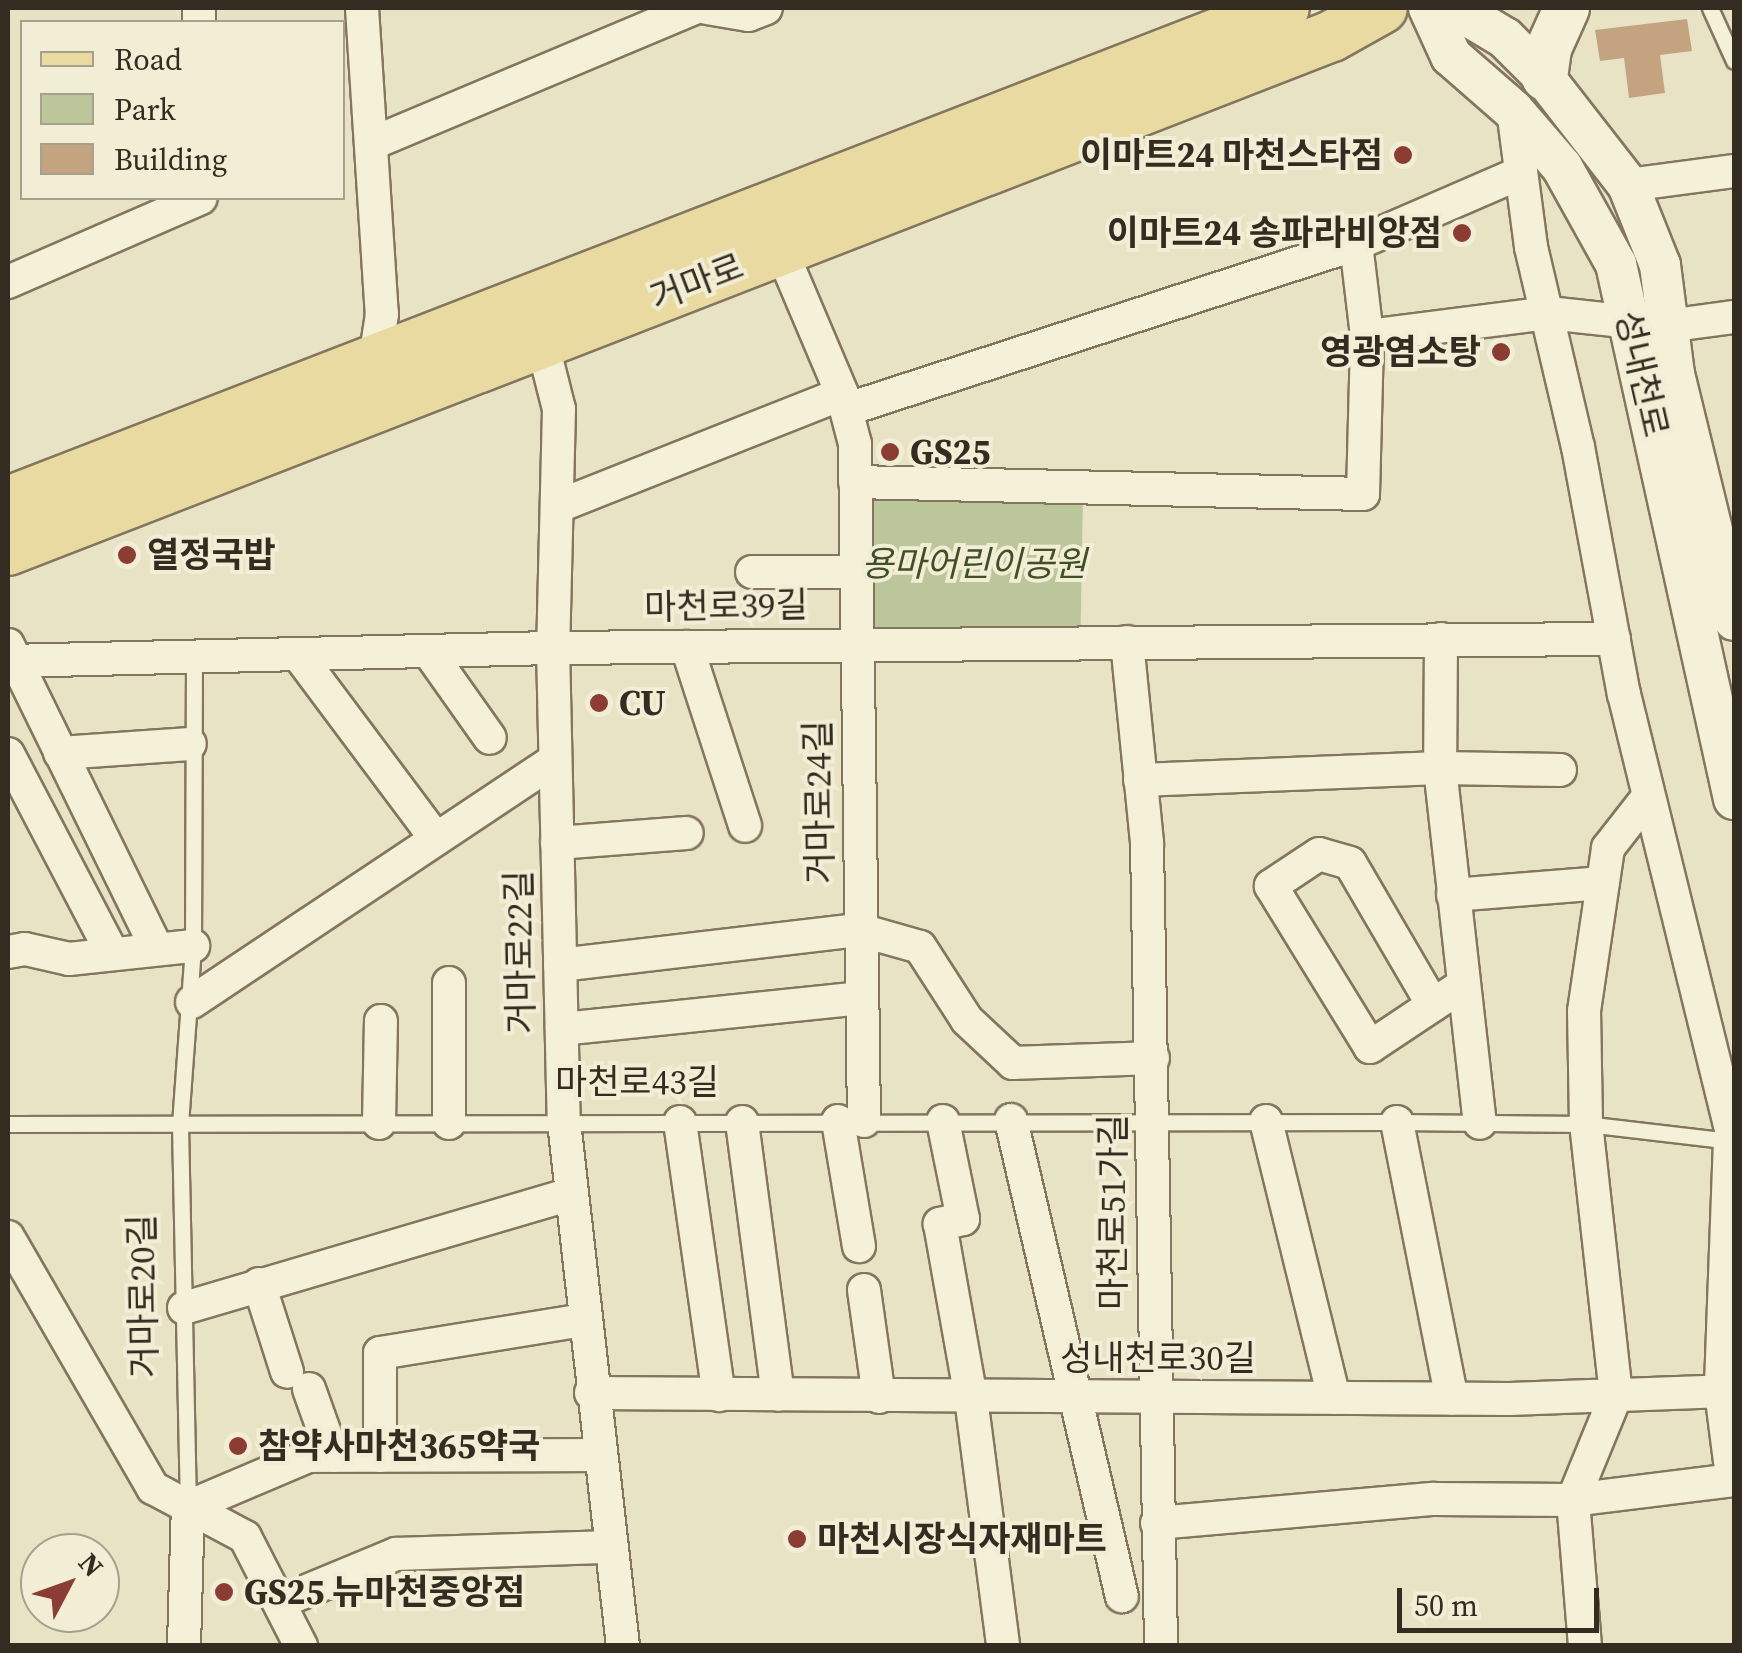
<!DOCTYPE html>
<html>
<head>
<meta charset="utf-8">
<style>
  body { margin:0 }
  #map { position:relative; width:1742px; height:1653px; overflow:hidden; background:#e9e3c6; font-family:"Source Serif 4","Noto Sans KR",serif }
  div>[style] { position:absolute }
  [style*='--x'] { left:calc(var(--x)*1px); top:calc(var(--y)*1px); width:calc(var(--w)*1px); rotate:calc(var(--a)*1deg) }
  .green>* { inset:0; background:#bcc69b; transform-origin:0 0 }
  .building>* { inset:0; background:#c4a480 }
  .roads { filter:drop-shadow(2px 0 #83765e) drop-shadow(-2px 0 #83765e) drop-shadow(0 2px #83765e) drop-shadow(0 -2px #83765e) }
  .service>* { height:15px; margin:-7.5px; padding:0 7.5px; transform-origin:7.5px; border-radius:7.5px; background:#f5f0d8 }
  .minor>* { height:32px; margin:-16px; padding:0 16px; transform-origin:16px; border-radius:16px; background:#f5f0d8 }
  .tertiary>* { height:40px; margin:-20px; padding:0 20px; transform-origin:20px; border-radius:20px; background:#f5f0d8 }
  .secondary>* { height:45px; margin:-22.5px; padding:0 22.5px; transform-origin:22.5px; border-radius:22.5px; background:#f5f0d8 }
  .primary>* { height:50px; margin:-25px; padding:0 25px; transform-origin:25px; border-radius:25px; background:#e9daa2 }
  .dots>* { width:28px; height:28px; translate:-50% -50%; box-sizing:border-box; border:5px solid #f2edd5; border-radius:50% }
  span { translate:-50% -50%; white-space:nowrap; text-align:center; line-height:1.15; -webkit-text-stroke:8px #f2edd5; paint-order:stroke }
  .poi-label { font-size:35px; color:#342c20; font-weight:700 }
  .right { translate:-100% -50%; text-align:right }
  .left { translate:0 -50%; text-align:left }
  .street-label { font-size:35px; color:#342c20 }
  .park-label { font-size:35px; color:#414f29; font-style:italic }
  .frame { position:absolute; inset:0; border:10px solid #342c20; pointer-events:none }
  .legend { position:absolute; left:20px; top:20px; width:325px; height:180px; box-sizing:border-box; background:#f2edd5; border:2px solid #a6a08d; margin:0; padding:12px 18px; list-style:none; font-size:30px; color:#342c20 }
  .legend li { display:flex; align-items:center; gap:20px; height:50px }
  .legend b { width:50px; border:2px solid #a6a08d }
  .north { position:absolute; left:20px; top:1533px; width:100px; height:100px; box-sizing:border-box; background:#f2edd5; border:2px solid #a6a08d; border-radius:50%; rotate:49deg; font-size:28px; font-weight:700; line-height:40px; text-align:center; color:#342c20 }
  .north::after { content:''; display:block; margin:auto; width:35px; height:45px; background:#8b3d34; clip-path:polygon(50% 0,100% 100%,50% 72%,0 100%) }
  .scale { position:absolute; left:1397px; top:1588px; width:202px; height:45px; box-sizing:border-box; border:5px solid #342c20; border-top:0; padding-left:12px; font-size:30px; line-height:35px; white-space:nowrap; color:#342c20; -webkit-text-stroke:8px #f2edd5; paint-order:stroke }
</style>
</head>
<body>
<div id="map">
  <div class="green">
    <div style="left:866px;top:491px;width:217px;height:143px;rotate:1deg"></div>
  </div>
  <div class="building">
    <div style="clip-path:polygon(1687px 19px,1692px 51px,1660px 55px,1665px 93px,1629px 98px,1624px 58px,1600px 61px,1595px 30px)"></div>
  </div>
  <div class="roads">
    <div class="service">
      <div style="--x:1710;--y:8;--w:58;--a:65.6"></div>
      <div style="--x:8;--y:1124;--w:1389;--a:-0.08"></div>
      <div style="--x:1397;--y:1122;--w:189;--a:0.6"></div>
      <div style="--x:1586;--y:1124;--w:146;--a:6.7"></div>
      <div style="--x:188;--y:1507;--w:383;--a:-91.2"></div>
      <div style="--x:180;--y:1124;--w:178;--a:-85.8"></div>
      <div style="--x:193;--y:946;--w:285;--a:-89.8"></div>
    </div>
    <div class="minor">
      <div style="--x:199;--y:8;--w:14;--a:90"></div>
      <div style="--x:362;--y:8;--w:307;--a:86.3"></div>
      <div style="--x:382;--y:314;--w:46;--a:98.8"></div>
      <div style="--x:707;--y:8;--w:42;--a:9.7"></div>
      <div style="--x:748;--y:15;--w:19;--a:-21"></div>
      <div style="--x:1513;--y:110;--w:138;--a:82.5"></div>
      <div style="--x:1531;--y:247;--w:205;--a:76.8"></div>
      <div style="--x:1578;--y:447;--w:251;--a:79.5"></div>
      <div style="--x:1624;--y:694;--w:461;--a:76.2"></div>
      <div style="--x:373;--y:143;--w:348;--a:-22.8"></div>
      <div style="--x:1628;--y:185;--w:107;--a:-7.5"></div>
      <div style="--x:781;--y:250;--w:156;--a:67"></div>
      <div style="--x:842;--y:394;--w:52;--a:75.4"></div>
      <div style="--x:855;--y:444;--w:677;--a:89.24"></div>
      <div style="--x:8;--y:282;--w:210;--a:-23.5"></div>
      <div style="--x:1367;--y:336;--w:182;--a:-7.2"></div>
      <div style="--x:1548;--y:313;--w:120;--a:6.2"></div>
      <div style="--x:1667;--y:326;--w:68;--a:-7.7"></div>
      <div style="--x:542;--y:342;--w:69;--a:75.8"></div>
      <div style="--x:559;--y:409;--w:239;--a:91.4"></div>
      <div style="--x:553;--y:648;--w:474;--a:88.7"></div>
      <div style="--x:564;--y:1122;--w:527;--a:83.58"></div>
      <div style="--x:848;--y:409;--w:534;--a:-17.99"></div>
      <div style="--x:1356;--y:244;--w:176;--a:-23.4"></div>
      <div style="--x:855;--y:482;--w:508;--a:1.35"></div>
      <div style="--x:1363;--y:494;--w:158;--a:-88.5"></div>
      <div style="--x:1367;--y:336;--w:93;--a:-96.8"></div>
      <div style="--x:561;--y:505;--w:302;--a:-21.6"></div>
      <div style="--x:752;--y:572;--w:104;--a:0"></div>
      <div style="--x:1441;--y:639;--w:129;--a:90.4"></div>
      <div style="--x:1440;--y:768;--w:357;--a:83.6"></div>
      <div style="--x:1127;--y:642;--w:202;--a:84.3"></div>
      <div style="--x:1147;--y:843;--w:803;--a:89"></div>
      <div style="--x:8;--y:645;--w:336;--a:63.9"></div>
      <div style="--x:687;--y:647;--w:188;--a:72"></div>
      <div style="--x:429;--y:652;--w:105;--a:54.7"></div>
      <div style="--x:300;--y:657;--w:227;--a:53.2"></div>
      <div style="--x:8;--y:661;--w:545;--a:-1.37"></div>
      <div style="--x:553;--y:648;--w:1061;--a:-0.49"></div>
      <div style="--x:60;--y:753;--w:130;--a:-4"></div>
      <div style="--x:8;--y:754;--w:225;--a:62.4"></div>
      <div style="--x:1140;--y:780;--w:300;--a:-2.3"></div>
      <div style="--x:1440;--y:768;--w:120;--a:1"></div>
      <div style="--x:557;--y:843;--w:130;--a:-4.4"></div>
      <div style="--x:1453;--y:895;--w:150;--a:-4.6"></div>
      <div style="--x:8;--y:952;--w:17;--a:-10"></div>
      <div style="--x:25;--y:949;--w:45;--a:12.8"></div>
      <div style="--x:69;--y:959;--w:125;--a:-6"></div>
      <div style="--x:560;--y:965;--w:302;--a:-6.7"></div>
      <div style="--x:860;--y:930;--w:62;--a:15.8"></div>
      <div style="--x:920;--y:947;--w:87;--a:57.2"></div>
      <div style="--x:967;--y:1020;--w:63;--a:43.1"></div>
      <div style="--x:1013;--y:1063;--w:140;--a:-2"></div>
      <div style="--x:192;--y:1002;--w:436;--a:-33.7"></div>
      <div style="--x:1433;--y:1005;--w:164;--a:-120.3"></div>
      <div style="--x:1350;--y:863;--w:32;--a:-164"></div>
      <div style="--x:1319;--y:854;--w:58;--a:146.3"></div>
      <div style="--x:1271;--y:886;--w:189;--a:58.4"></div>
      <div style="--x:1370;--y:1047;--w:112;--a:-33.7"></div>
      <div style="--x:562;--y:1029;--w:300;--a:-5.9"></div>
      <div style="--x:1011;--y:1120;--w:489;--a:76.9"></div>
      <div style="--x:838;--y:1121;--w:127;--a:80.5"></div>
      <div style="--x:943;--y:1121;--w:100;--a:78.5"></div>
      <div style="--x:963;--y:1219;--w:24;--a:168"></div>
      <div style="--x:940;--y:1224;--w:177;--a:79.9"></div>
      <div style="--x:971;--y:1398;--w:250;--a:82.6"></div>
      <div style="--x:1266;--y:1121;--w:285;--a:76.2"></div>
      <div style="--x:680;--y:1122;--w:276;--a:81.9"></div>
      <div style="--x:742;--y:1122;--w:275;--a:82.5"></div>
      <div style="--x:1397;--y:1122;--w:282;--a:78.8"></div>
      <div style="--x:379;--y:1123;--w:102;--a:-88.9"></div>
      <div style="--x:449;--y:1123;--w:140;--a:-90"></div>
      <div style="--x:8;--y:1237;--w:290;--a:60"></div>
      <div style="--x:153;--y:1488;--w:104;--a:28"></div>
      <div style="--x:245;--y:1537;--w:123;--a:62.8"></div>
      <div style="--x:259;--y:1284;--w:92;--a:72.3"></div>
      <div style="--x:864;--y:1290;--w:108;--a:82"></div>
      <div style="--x:184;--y:1308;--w:403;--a:-16.4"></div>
      <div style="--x:309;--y:1389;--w:71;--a:70.3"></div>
      <div style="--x:591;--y:1393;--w:919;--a:0.37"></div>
      <div style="--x:1510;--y:1399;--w:215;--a:-2.1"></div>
      <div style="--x:380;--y:1456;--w:103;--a:-90"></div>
      <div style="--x:380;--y:1353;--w:206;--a:-9.2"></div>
      <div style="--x:188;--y:1507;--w:130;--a:-23"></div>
      <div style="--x:308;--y:1456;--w:289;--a:-0.2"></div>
      <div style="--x:1157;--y:1523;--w:278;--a:-5"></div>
      <div style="--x:1434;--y:1499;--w:139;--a:0.4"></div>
      <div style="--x:1573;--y:1500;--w:162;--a:-7.1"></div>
      <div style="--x:280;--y:1602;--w:126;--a:-22.5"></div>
      <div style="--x:396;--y:1554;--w:214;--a:-1.9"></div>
      <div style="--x:184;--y:1646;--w:139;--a:-88.4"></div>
      <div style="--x:1585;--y:1646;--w:146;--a:-94.7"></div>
      <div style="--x:1573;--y:1500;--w:113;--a:-67.7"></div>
      <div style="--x:1616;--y:1395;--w:273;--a:-96.3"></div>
      <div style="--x:1586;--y:1124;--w:113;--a:-91"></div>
      <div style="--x:1584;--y:1011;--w:165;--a:-81.6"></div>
      <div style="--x:1608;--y:848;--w:63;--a:-52"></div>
    </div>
    <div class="tertiary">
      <div style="--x:1429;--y:8;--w:53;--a:65.4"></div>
      <div style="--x:1451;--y:56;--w:82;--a:41.1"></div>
      <div style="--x:1513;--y:110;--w:75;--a:49.3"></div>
      <div style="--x:1562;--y:167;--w:111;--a:60.9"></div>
      <div style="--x:1616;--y:264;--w:548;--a:77.56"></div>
      <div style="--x:1455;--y:8;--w:58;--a:31"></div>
      <div style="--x:1505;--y:38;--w:55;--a:45"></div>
      <div style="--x:1544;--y:77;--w:137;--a:52.1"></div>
      <div style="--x:1628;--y:185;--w:86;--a:68.2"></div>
      <div style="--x:1660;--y:265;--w:110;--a:82.7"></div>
      <div style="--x:1674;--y:374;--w:253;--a:76.3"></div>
      <div style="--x:1734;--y:1140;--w:251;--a:92.1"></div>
      <div style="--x:1725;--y:1391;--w:71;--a:82.7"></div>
    </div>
    <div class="secondary">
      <div style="--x:1544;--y:77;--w:29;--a:-82"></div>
      <div style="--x:1548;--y:48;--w:44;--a:-65.8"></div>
    </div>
    <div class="primary">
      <div style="--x:8;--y:502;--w:1368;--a:-21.16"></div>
      <div style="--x:8;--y:550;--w:1420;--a:-21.22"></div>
      <div style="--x:1332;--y:36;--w:57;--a:-29.2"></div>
    </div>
  </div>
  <div class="dots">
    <div style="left:1403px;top:155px;background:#8b3d34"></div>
    <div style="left:1462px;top:233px;background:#8b3d34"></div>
    <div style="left:1501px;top:352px;background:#8b3d34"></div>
    <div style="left:890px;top:452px;background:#8b3d34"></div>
    <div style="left:127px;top:555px;background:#8b3d34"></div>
    <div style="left:599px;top:703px;background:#8b3d34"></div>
    <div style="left:238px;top:1446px;background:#8b3d34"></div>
    <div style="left:797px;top:1539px;background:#8b3d34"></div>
    <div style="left:224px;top:1592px;background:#8b3d34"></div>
  </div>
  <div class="poi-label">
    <span class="right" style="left:1383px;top:155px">이마트24 마천스타점</span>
    <span class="right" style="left:1442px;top:233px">이마트24 송파라비앙점</span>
    <span class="right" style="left:1481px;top:352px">영광염소탕</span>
    <span class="left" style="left:910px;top:452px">GS25</span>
    <span class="left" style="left:147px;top:555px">열정국밥</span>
    <span class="left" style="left:619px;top:703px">CU</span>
    <span class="left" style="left:258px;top:1446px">참약사마천365약국</span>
    <span class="left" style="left:817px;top:1539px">마천시장식자재마트</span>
    <span class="left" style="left:244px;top:1592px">GS25 뉴마천중앙점</span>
  </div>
  <div class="street-label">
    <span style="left:697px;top:282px;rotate:-21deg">거마로</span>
    <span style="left:1642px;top:374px;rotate:77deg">성내천로</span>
    <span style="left:726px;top:606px;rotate:-1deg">마천로39길</span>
    <span style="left:819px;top:802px;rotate:-91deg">거마로24길</span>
    <span style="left:520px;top:952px;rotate:-91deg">거마로22길</span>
    <span style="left:637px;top:1082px">마천로43길</span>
    <span style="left:1113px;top:1212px;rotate:-90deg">마천로51가길</span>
    <span style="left:143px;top:1296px;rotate:-91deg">거마로20길</span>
    <span style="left:1158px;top:1358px">성내천로30길</span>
  </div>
  <div class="park-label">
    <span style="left:974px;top:564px">용마어린이공원</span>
  </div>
  <div class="frame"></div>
  <ul class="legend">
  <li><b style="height:12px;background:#e9daa2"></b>Road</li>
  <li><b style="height:28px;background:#bcc69b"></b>Park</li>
  <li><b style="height:28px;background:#c4a480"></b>Building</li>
  </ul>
  <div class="north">N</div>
  <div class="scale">50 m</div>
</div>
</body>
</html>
